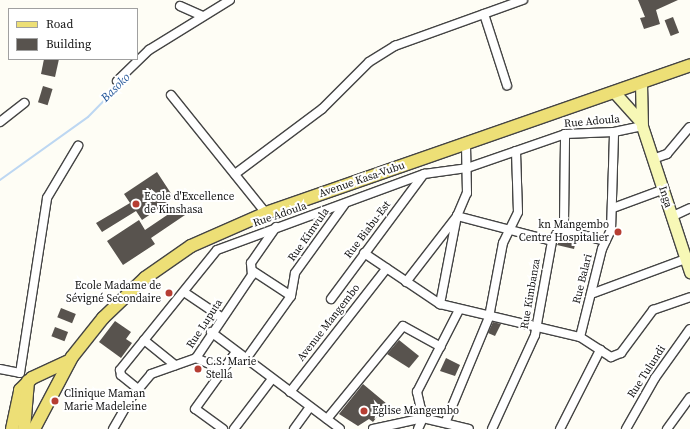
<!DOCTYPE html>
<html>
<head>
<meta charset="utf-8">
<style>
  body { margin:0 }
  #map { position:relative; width:690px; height:429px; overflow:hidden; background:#fefdf5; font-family:"Source Serif 4",serif }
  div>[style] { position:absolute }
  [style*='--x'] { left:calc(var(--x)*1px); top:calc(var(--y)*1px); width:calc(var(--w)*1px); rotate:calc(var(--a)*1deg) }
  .stream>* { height:2px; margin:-1px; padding:0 1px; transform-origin:1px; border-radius:1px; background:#bdd7f2 }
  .building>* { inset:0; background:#58534e; transform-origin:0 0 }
  .roads { filter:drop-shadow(1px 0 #444) drop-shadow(-1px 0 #444) drop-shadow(0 1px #444) drop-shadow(0 -1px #444) }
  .street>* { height:8px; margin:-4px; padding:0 4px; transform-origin:4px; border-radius:4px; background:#fff }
  .secondary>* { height:11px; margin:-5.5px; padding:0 5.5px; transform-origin:5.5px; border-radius:5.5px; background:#f7f8b6 }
  .primary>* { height:12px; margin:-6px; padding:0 6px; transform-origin:6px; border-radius:6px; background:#eddf76 }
  .dots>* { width:11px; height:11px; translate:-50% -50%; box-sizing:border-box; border:2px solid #fff; border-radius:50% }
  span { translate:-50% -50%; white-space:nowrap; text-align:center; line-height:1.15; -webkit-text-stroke:4px #fff; paint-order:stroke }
  .street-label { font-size:11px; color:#111 }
  .poi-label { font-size:11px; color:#111 }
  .left { translate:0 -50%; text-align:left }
  .right { translate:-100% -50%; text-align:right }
  .water-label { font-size:12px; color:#235699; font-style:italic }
  .legend { position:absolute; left:8px; top:8px; width:130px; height:52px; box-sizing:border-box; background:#fff; border:1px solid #a0a0a0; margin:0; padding:5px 7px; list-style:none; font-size:12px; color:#111 }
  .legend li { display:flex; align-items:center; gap:8px; height:20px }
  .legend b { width:20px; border:1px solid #a0a0a0 }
</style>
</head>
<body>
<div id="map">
  <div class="stream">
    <div style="--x:0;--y:180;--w:108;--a:-35.6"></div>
    <div style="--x:88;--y:117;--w:54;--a:-45.7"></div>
  </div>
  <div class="building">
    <div style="clip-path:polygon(638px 0,678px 0,656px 10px,660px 24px,644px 29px,640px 18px,645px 17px)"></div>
    <div style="left:673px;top:17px;width:17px;height:9px;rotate:69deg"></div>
    <div style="clip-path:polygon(44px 59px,59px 59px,55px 77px,41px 74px)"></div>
    <div style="left:43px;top:86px;width:10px;height:17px;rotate:17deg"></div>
    <div style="clip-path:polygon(157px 172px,174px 198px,142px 220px,136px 211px,102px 232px,96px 223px,130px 203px,124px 194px)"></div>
    <div style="clip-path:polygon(179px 207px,185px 215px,151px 238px,155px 244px,123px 265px,107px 241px,139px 220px,145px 230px)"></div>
    <div style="clip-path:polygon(563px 235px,576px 240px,574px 249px,557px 245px)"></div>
    <div style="left:61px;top:308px;width:16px;height:10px;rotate:22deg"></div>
    <div style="clip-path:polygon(115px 321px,131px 332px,126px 339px,132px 343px,121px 358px,99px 342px)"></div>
    <div style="clip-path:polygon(493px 322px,501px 324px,495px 336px,488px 333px)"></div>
    <div style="left:55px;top:327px;width:14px;height:10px;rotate:21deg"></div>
    <div style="clip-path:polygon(399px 340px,419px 356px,409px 368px,387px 354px)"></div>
    <div style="clip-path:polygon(446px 358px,460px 365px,455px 376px,440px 371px)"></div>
    <div style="clip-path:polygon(363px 384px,387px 404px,373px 422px,369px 419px,358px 426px,339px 414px)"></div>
  </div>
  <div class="roads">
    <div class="street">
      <div style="--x:180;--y:6;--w:24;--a:24"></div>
      <div style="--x:484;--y:14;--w:75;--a:72.1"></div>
      <div style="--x:117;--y:81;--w:45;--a:-44.1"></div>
      <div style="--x:149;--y:50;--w:95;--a:-31.7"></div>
      <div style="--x:171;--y:95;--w:151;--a:51.2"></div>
      <div style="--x:0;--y:122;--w:31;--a:-38"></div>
      <div style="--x:653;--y:159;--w:15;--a:-20"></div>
      <div style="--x:667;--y:154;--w:35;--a:-50"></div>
      <div style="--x:235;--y:174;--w:109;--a:-36.8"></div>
      <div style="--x:322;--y:109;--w:66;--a:-45"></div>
      <div style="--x:369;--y:62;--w:31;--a:-32"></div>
      <div style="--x:395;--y:46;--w:136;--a:-19.8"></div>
      <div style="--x:613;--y:208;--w:52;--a:-20.2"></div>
      <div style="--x:671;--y:217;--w:21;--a:-25"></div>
      <div style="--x:560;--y:229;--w:47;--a:14.9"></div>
      <div style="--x:364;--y:253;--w:92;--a:33.9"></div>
      <div style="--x:440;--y:304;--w:144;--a:13.3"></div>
      <div style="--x:580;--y:337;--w:37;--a:33"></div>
      <div style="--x:611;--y:357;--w:11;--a:-22"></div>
      <div style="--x:621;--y:353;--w:54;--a:-53.3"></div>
      <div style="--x:653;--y:310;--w:39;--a:-19"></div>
      <div style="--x:253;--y:271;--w:45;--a:33.3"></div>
      <div style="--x:406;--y:282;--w:83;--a:-52.3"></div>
      <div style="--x:457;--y:216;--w:98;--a:14.7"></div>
      <div style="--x:184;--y:292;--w:45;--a:34"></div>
      <div style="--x:591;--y:294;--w:100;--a:-20.4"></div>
      <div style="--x:331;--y:299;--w:154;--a:-53.4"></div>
      <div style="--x:440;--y:304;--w:90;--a:-79.1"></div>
      <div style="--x:457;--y:216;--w:25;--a:-67"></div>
      <div style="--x:467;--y:193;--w:49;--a:-91.2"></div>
      <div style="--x:211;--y:332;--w:161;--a:36.9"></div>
      <div style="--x:580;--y:337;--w:91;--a:-76"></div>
      <div style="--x:602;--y:249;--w:21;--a:-65"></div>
      <div style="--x:611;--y:230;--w:98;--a:-88.2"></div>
      <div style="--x:144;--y:340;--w:40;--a:39"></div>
      <div style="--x:196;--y:358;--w:30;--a:24"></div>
      <div style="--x:246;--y:359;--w:77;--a:-54.5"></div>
      <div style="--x:291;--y:296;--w:23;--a:-80"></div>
      <div style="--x:295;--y:273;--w:84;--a:-54.2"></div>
      <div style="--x:0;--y:369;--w:20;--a:11"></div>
      <div style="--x:20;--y:373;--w:177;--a:-81.2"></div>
      <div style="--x:47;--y:198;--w:61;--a:-59.2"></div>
      <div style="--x:138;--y:389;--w:22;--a:-141"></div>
      <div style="--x:121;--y:375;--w:5;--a:-101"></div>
      <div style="--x:120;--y:370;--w:154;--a:-51.1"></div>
      <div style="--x:217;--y:250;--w:221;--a:-20.2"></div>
      <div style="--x:424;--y:174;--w:43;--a:-7.9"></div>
      <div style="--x:467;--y:168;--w:104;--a:-19.1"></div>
      <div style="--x:565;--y:134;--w:49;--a:-2.3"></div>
      <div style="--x:614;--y:132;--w:29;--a:-12"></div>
      <div style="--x:290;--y:392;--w:157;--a:-52"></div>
      <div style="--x:327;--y:419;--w:120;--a:-50.7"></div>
      <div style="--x:403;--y:326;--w:43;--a:28.9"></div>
      <div style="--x:446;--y:421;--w:113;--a:-67.5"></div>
      <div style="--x:489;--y:317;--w:75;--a:-79.3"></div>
      <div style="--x:503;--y:243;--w:34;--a:-64"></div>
      <div style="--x:518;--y:212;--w:61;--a:-91.9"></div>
      <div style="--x:113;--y:429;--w:36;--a:-60"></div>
      <div style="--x:131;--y:398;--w:31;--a:-50"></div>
      <div style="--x:151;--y:374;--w:48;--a:-19.6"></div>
      <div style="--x:196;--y:358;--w:100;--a:-56"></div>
      <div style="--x:252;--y:275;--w:12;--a:-95"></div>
      <div style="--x:251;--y:263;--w:44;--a:-55.2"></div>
      <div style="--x:223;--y:429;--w:34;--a:-144"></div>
      <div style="--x:195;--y:409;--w:70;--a:-54.3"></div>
      <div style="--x:234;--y:429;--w:63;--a:-52.8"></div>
      <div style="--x:294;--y:429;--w:27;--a:-54"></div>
      <div style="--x:373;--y:429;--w:51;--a:-12.4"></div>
      <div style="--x:423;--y:418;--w:47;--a:13.4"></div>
      <div style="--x:418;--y:429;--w:12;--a:-66"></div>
      <div style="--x:423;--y:418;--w:27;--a:-103"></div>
      <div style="--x:417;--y:392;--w:92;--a:-62.9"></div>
      <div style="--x:492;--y:429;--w:103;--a:-65.4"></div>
      <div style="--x:535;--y:335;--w:96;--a:-79.7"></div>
      <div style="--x:552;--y:241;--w:22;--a:-58"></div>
      <div style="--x:564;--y:222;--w:88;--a:-89.3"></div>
      <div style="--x:560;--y:429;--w:89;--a:-63.1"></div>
      <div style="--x:626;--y:429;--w:59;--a:-60.4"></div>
      <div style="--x:655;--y:378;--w:60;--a:-54.5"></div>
      <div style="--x:667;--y:429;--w:39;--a:-54"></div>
    </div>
    <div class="secondary">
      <div style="--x:641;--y:83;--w:43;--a:88.7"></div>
      <div style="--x:642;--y:126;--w:154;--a:71.8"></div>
      <div style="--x:614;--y:92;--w:40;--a:48"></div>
    </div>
    <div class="primary">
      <div style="--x:12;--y:429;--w:40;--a:-78"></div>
      <div style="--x:20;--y:390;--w:17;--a:-45"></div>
      <div style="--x:32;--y:378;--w:40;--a:-25"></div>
      <div style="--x:24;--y:429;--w:48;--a:-85.2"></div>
      <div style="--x:34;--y:429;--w:81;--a:-62.2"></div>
      <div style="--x:72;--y:357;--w:50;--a:-51.5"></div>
      <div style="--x:103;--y:318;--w:58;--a:-43.6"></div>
      <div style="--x:145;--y:278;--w:56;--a:-34.8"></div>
      <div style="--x:191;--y:246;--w:82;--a:-23.7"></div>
      <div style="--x:266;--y:213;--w:449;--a:-19.2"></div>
    </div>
  </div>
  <div class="dots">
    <div style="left:136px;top:204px;background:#b63e33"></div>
    <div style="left:618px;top:232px;background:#b63e33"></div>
    <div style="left:169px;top:293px;background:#b63e33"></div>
    <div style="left:198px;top:369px;background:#b63e33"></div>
    <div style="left:55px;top:401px;background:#b63e33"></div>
    <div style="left:364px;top:411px;background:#b63e33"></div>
  </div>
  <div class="street-label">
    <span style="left:592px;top:122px;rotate:-5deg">Rue Adoula</span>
    <span style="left:362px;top:180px;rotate:-19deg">Avenue Kasa-Vubu</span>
    <span style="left:665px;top:197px;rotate:72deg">Inga</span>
    <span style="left:280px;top:215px;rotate:-19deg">Rue Adoula</span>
    <span style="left:368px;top:230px;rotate:-53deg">Rue Biabu-Est</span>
    <span style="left:309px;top:235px;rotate:-55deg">Rue Kimvula</span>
    <span style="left:583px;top:279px;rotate:-76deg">Rue Balari</span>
    <span style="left:531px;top:294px;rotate:-80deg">Rue Kimbanza</span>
    <span style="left:329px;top:323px;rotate:-52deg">Avenue Mangembo</span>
    <span style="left:205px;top:324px;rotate:-57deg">Rue Luputa</span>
    <span style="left:647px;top:372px;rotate:-57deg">Rue Tulundi</span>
  </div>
  <div class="poi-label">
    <span class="left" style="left:144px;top:204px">Ecole d'Excellence<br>de Kinshasa</span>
    <span class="right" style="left:609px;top:232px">kn Mangembo<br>Centre Hospitalier</span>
    <span class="right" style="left:161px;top:293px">Ecole Madame de<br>Sévigné Secondaire</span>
    <span class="left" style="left:206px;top:369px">C.S. Marie<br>Stella</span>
    <span class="left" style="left:64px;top:401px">Clinique Maman<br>Marie Madeleine</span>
    <span class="left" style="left:372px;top:411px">Eglise Mangembo</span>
  </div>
  <div class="water-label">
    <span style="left:116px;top:88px;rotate:-45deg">Basoko</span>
  </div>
  <ul class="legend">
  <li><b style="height:5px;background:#eddf76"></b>Road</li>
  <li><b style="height:11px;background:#58534e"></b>Building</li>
  </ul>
</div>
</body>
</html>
